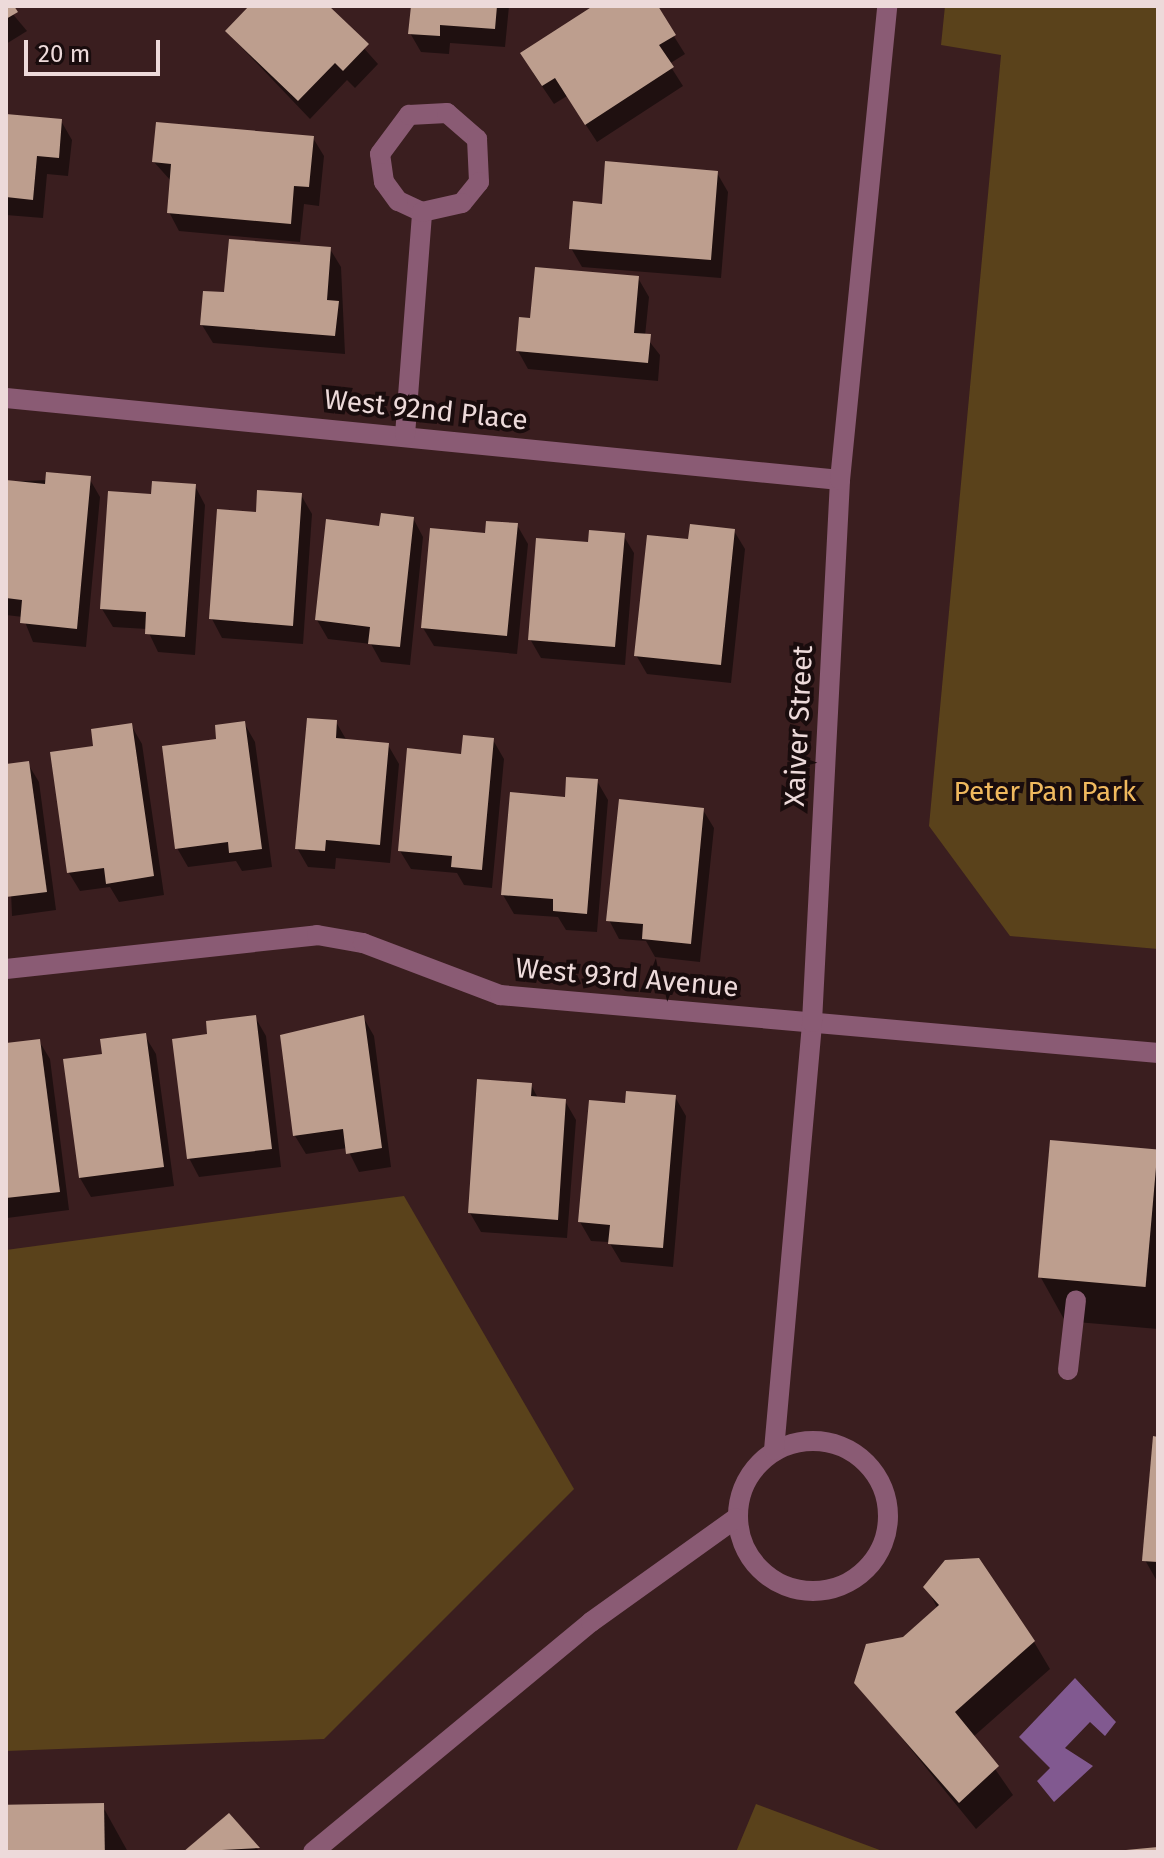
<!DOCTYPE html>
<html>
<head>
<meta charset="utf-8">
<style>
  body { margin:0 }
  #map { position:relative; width:1164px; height:1858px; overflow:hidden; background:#3a1e1f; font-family:"Fira Sans",sans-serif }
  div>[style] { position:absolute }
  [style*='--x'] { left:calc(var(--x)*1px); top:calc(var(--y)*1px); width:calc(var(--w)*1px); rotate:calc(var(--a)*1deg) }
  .green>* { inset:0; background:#5a421b }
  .water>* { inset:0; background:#815990 }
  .shadow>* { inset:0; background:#0007 }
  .building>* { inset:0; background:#bd9e8e; transform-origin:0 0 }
  .minor>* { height:20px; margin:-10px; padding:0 10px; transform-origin:10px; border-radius:10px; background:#8a5b74 }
  .minor>.ring { margin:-10px; padding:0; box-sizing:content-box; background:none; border:20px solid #8a5b74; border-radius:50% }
  span { translate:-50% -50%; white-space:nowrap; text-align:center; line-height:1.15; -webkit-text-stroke:8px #190c0d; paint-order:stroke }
  .street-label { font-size:28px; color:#eddada }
  .park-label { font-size:28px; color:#f0b95e }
  .frame { position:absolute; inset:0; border:8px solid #eddada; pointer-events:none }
  .scale { position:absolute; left:24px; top:40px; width:136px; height:36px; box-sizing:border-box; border:4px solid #eddada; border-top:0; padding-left:10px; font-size:24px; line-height:28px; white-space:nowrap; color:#eddada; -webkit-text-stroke:6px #190c0d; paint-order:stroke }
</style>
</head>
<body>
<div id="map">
  <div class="green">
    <div style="clip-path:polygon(945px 6px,1158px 6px,1158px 949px,1010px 936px,929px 826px,1001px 55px,941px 45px)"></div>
    <div style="clip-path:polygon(404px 1196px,574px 1489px,324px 1739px,6px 1751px,6px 1250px)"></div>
    <div style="clip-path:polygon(756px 1804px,885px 1852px,736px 1852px)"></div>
  </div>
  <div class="water">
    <div style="clip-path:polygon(1075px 1678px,1116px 1722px,1105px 1736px,1090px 1722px,1065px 1748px,1093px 1766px,1054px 1802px,1037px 1781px,1050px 1768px,1019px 1737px)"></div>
  </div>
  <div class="shadow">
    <div style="clip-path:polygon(6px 6px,27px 31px,6px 44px)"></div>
    <div style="clip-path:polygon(252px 6px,326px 6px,378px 64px,355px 88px,347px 80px,310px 119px,227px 32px)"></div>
    <div style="clip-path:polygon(413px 6px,509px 6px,505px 47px,450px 43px,449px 54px,421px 52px,410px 33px)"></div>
    <div style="clip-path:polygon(596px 6px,655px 6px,685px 54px,669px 64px,683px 86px,597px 142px,567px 96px,554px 104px,533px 73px)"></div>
    <div style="clip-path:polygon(6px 116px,61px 121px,72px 140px,68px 176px,47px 174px,43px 218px,6px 215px)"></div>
    <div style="clip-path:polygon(313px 138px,324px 156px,319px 206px,304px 204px,300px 242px,179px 231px,169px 212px,171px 181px,154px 162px)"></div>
    <div style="clip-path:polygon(717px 173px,728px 192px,721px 278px,582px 267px,571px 248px,604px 206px)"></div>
    <div style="clip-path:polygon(330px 249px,341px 267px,345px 354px,213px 343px,202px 325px,226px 295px)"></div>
    <div style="clip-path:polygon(638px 278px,649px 297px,645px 336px,660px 355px,658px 381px,528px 369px,518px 351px,532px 320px)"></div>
    <div style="clip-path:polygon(89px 478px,100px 497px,86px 647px,33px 642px,23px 617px,6px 615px,6px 482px)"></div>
    <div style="clip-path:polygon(195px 486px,205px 505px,195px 655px,158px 652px,147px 629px,113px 627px,102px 609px,152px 496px)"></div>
    <div style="clip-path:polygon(301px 495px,312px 514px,303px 644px,222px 638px,212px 619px)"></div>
    <div style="clip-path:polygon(413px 518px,423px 537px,410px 665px,381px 662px,371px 644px,328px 639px,317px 620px,381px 528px)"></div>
    <div style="clip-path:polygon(517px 525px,528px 544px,517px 654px,434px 646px,423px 628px,486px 536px)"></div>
    <div style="clip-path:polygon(734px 531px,745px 549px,731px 683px,647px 674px,636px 655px)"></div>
    <div style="clip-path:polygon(623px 535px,634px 553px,625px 665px,541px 658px,530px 639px,590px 544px)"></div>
    <div style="clip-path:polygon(336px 722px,347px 741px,388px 745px,399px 764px,390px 863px,336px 858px,335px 869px,308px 867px,297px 848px)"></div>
    <div style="clip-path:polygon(244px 723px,255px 742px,272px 867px,242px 871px,236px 861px,188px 867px,177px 848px,219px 741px)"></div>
    <div style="clip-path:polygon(131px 725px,142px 744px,164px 895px,119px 902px,110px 887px,80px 891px,69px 873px,95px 748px)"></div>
    <div style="clip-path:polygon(493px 740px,504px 759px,492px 888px,464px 885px,457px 873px,411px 869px,400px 851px,463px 756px)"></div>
    <div style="clip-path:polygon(28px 764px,39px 782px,56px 910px,12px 916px,6px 766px)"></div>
    <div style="clip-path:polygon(597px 781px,608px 800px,597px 932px,566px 930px,558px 917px,514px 914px,503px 895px,567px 799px)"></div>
    <div style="clip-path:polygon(703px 810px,714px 828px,700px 962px,655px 957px,646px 941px,619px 939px,609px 920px)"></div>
    <div style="clip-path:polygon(255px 1017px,266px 1036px,281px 1167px,199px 1177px,189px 1158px,210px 1036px)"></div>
    <div style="clip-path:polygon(363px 1017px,374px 1036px,391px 1167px,359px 1172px,347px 1148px,306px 1154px,295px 1136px)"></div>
    <div style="clip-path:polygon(145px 1036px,156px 1054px,174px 1186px,91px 1197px,80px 1178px,65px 1061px,105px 1055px)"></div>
    <div style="clip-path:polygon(39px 1041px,50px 1059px,69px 1210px,7px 1218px,6px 1045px)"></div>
    <div style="clip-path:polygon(531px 1085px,538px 1098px,565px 1101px,576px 1120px,567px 1238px,481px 1232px,470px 1213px)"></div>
    <div style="clip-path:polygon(675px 1097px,686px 1116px,673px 1267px,621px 1262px,609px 1242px,591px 1241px,580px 1222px,627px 1105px)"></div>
    <div style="clip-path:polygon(1158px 1151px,1158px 1329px,1065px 1321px,1040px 1276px)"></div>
    <div style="clip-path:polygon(1158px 1439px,1158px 1583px,1145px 1560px)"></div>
    <div style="clip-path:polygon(926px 1587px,1034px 1642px,1050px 1669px,973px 1737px,1013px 1795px,976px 1829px,857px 1683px,938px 1609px)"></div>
    <div style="clip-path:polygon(102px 1805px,128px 1852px,6px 1852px,6px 1808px)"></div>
    <div style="clip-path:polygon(229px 1816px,260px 1852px,186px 1852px)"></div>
  </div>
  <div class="building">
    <div style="clip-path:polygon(6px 6px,14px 6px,18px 12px,6px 19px)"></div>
    <div style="clip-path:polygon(249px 6px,329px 6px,369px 44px,343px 71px,335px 63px,298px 101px,225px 31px)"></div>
    <div style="clip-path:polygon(411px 6px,497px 6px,495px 29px,440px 25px,440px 36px,408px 34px)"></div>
    <div style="clip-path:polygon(593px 6px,658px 6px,676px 35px,659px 45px,674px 67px,585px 125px,555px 78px,542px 86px,520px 53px)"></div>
    <div style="clip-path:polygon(6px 114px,62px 119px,59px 158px,37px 156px,33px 200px,6px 197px)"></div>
    <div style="clip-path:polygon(156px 122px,314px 136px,309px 187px,294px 186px,291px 224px,167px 213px,171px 164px,152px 162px)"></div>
    <div style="clip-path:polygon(605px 161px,718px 171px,711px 260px,569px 249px,573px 201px,602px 204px)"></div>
    <div style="clip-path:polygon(229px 239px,331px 247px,327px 300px,339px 301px,335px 336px,200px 325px,203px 291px,224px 292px)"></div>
    <div style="clip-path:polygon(535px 267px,639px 276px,634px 333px,651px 334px,648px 363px,516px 351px,519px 317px,530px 318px)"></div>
    <div style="clip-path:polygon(46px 472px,91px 476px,77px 629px,20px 623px,22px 600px,6px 598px,6px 480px,45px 484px)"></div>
    <div style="clip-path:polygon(152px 481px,196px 484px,185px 637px,145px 634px,146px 612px,100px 609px,108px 491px,151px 494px)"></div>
    <div style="clip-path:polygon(257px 490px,302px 493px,293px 626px,209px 619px,217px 509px,256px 512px)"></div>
    <div style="clip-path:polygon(381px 513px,414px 517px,400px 647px,368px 644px,370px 627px,315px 620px,326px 519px,379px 526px)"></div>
    <div style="clip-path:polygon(486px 521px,518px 523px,507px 636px,421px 628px,430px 528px,485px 533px)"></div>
    <div style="clip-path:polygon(690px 524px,735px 529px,721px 665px,634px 656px,647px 535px,688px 539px)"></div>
    <div style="clip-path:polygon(589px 530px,625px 533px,615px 647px,528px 640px,536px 538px,588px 542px)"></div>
    <div style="clip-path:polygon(307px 718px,337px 720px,336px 738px,389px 743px,380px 845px,326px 840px,325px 851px,295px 849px)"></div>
    <div style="clip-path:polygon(245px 721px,262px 849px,229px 853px,228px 842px,175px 849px,162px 746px,216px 739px,215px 725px)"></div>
    <div style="clip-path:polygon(132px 723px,154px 876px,106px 884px,104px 868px,67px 873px,50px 752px,93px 746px,91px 729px)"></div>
    <div style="clip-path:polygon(463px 735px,494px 738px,482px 870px,451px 867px,452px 856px,398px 851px,407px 748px,461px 754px)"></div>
    <div style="clip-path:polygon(29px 761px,47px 892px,6px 897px,6px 764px)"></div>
    <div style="clip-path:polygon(566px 777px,598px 779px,587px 914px,553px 911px,553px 899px,501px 895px,510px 792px,565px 797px)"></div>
    <div style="clip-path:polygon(619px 799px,704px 808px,691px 944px,642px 939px,643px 924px,606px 921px)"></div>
    <div style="clip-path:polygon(256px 1015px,272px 1149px,187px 1159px,172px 1039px,207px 1034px,206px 1021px)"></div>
    <div style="clip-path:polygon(364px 1015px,382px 1148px,346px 1154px,343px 1129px,293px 1136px,280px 1035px)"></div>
    <div style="clip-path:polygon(146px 1033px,164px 1167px,79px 1178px,63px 1059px,102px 1054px,100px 1039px)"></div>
    <div style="clip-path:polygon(40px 1039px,60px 1192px,6px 1198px,6px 1043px)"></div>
    <div style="clip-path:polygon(477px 1079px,532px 1083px,531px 1096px,566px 1099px,558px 1220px,468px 1213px)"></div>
    <div style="clip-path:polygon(626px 1091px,676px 1095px,663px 1248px,608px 1244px,610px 1225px,578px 1222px,589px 1100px,625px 1103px)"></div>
    <div style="left:1050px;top:1140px;width:108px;height:138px;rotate:5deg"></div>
    <div style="clip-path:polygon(1153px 1436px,1158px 1437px,1158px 1562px,1142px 1561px)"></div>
    <div style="clip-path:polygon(979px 1558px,1035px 1641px,955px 1712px,999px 1766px,959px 1803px,854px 1683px,866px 1644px,903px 1637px,939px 1605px,923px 1587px,945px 1560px)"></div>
    <div style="left:104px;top:1803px;width:49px;height:98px;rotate:89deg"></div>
    <div style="clip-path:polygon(229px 1813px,260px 1848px,183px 1852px)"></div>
    <div style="clip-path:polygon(1158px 1847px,1158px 1852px,1126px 1852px,1126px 1850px)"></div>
  </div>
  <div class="minor">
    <div style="--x:6;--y:398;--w:838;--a:5.62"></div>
    <div style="--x:405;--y:435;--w:224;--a:-85.6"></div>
    <div style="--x:422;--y:212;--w:26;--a:-155"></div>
    <div style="--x:398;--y:201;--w:24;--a:-126"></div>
    <div style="--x:384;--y:182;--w:28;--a:-98"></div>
    <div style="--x:380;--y:154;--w:49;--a:-53.4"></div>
    <div style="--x:409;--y:115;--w:38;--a:-3"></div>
    <div style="--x:447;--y:113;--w:40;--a:41"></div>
    <div style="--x:477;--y:139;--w:43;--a:87.3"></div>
    <div style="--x:479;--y:182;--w:27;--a:129"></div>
    <div style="--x:462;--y:203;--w:41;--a:167.3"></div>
    <div style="--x:6;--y:969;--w:313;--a:-6.2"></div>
    <div style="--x:317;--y:935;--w:47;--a:9.9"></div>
    <div style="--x:363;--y:943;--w:147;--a:20.8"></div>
    <div style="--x:500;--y:995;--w:661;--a:5.04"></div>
    <div style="--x:1068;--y:1370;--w:70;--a:-83.5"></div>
    <div class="ring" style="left:738px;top:1441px;width:130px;height:130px"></div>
    <div style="--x:774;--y:1450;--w:430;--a:-84.9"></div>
    <div style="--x:812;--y:1022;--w:543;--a:-87.04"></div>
    <div style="--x:840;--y:480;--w:476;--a:-84.3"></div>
    <div style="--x:313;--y:1852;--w:361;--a:-39.6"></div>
    <div style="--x:591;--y:1622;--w:178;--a:-35.6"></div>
  </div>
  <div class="street-label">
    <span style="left:426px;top:410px;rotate:6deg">West 92nd Place</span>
    <span style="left:799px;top:726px;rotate:-87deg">Xaiver Street</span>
    <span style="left:627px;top:978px;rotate:5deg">West 93rd Avenue</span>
  </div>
  <div class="park-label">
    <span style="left:1045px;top:792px">Peter Pan Park</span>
  </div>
  <div class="frame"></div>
  <div class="scale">20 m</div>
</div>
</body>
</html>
